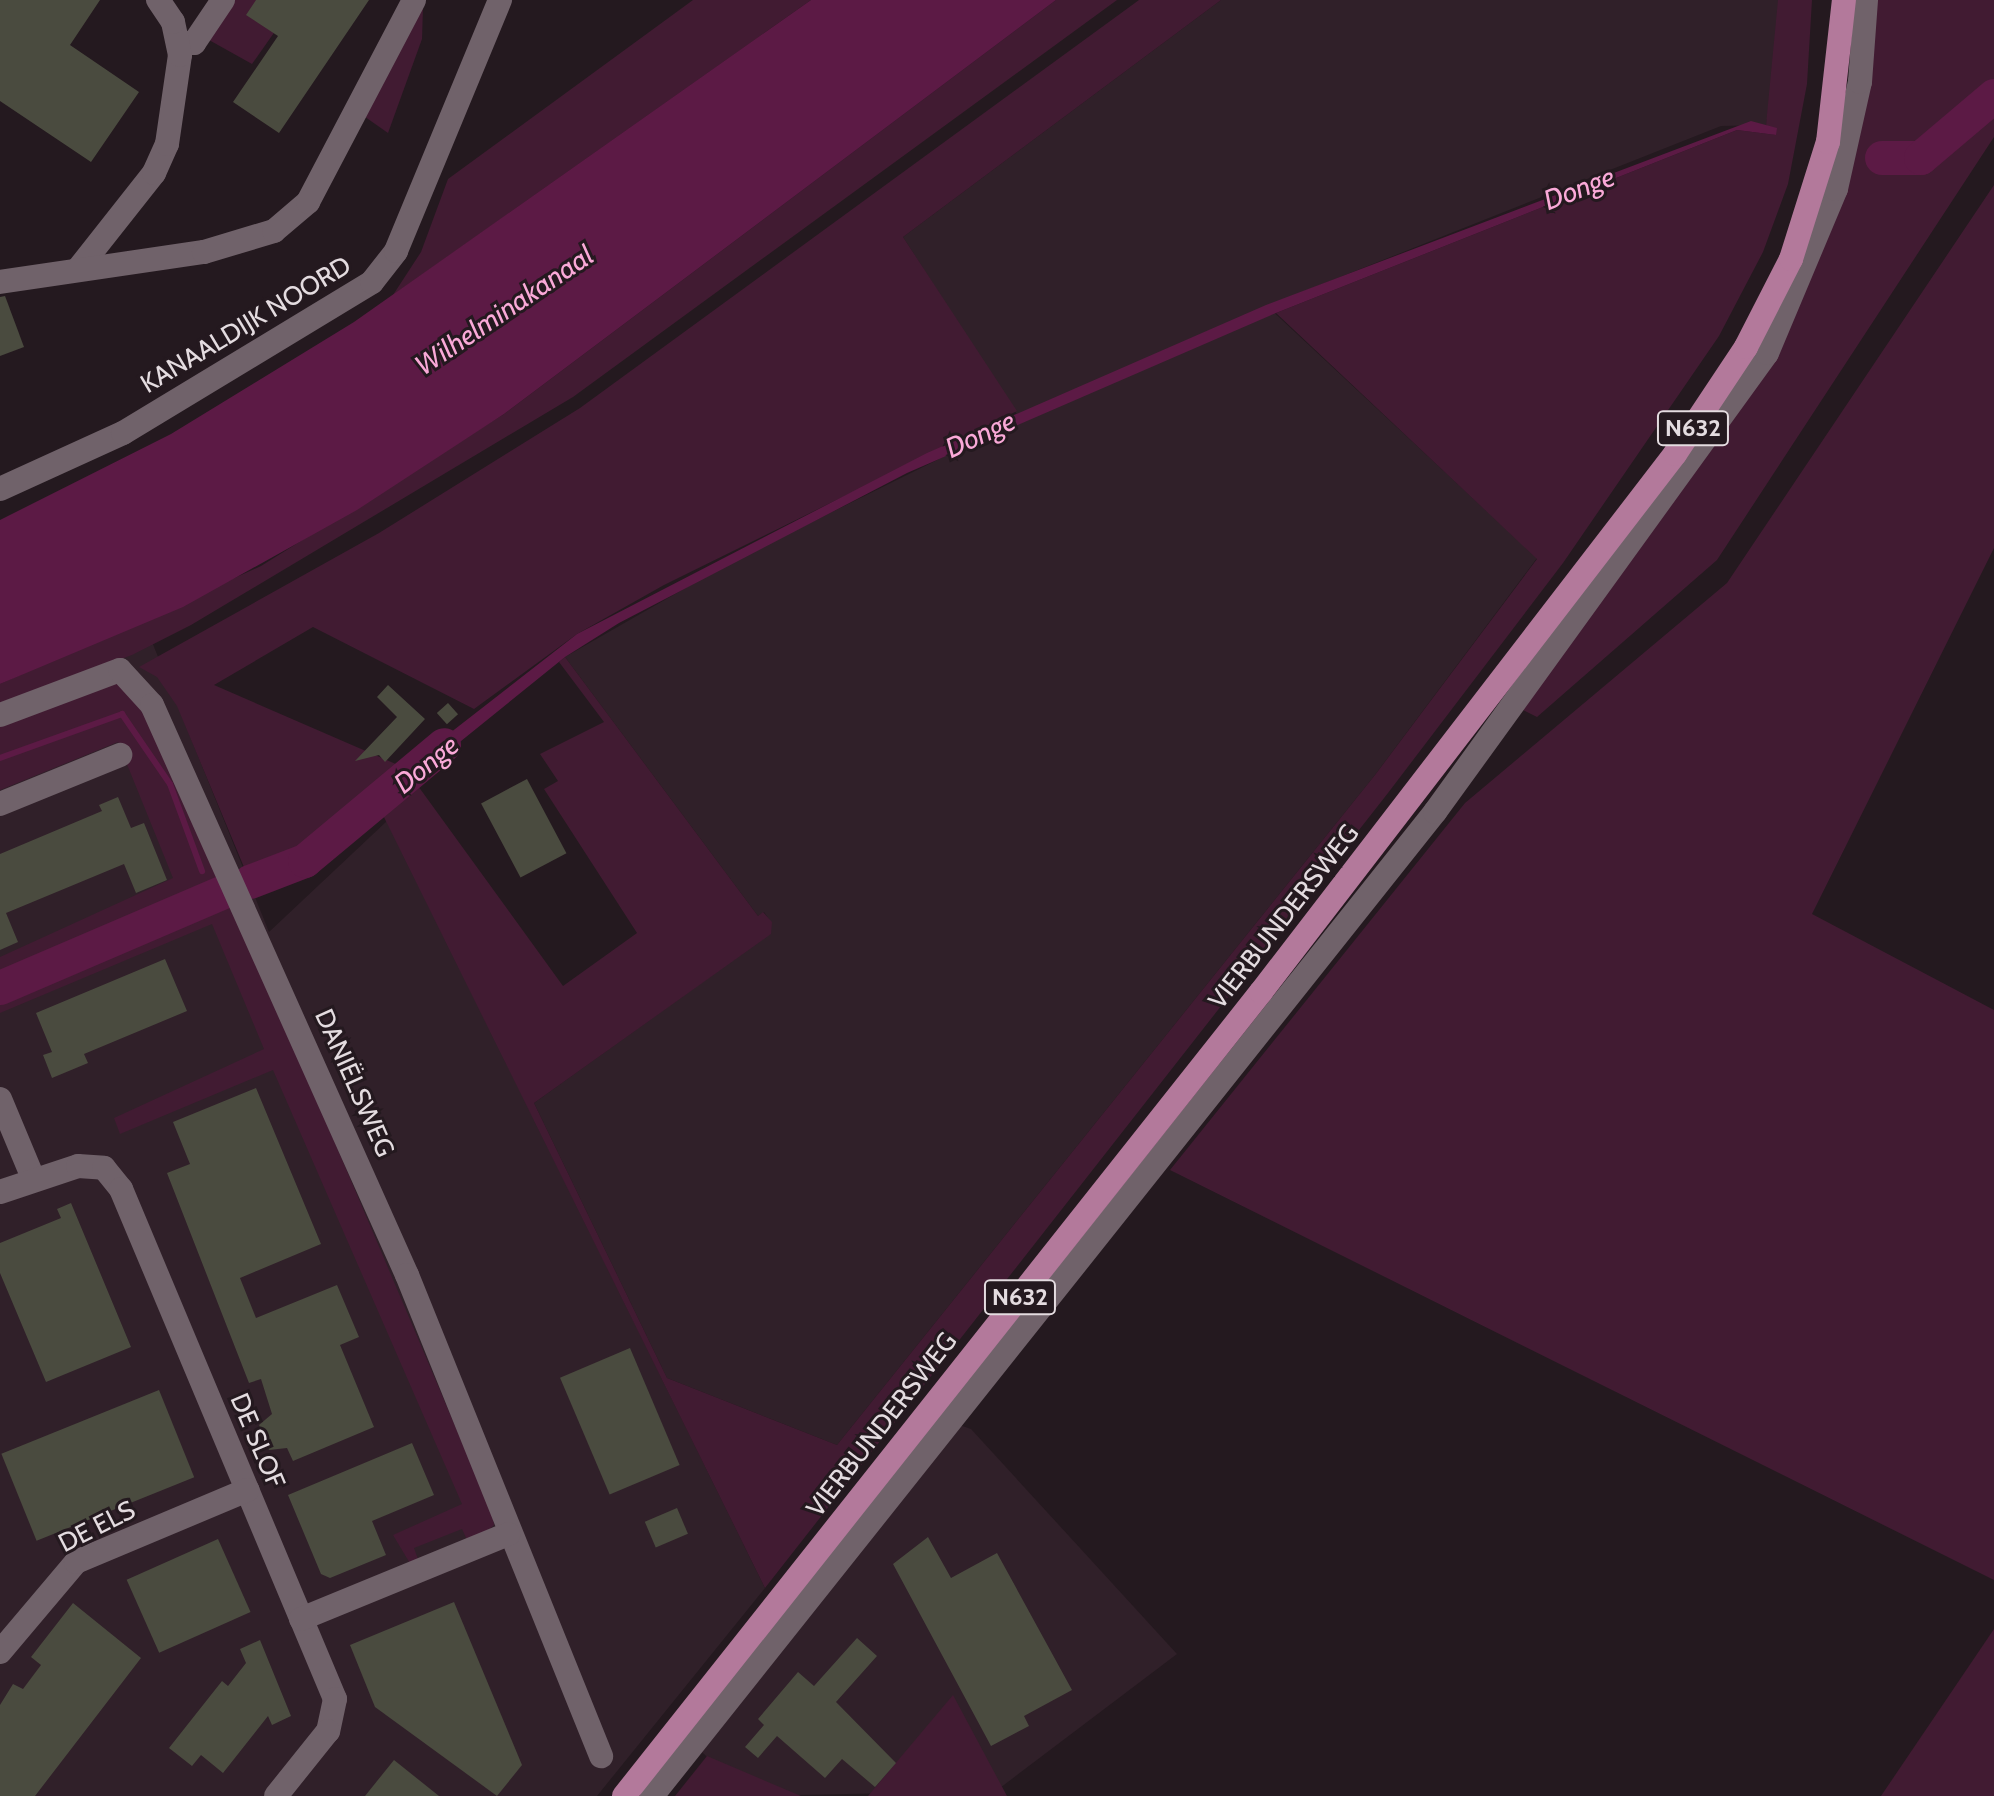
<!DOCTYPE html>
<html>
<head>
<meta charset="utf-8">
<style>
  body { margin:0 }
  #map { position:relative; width:1994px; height:1796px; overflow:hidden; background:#24191f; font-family:Cabin,sans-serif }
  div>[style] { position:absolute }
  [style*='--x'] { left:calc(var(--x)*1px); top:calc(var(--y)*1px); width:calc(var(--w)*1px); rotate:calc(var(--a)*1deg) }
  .built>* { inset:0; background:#302029 }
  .green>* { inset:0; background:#411b32 }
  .water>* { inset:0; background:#5c1a45 }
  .stream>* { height:6px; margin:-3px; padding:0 3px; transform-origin:3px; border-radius:3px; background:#5c1a45 }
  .river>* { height:34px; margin:-17px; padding:0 17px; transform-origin:17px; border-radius:17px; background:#5c1a45 }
  .building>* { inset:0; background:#4a4b3f; transform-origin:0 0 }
  .minor>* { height:24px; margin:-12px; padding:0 12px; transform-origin:12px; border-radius:12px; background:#70626a }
  .major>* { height:24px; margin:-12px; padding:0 12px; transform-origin:12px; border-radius:12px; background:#b3799b }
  span { translate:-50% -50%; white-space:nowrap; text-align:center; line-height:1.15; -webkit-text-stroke:6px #24191f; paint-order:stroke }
  .shield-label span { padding:2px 6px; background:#24191f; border:2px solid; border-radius:6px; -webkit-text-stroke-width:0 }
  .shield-label { font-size:24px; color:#e4dce0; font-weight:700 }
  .street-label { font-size:26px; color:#e4dce0 }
  .water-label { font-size:28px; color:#faa9d8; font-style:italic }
</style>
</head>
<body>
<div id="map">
  <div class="built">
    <div style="clip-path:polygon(1221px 0,1778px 0,1781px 23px,1766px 125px,1721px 126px,1267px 306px,1537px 558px,1375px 775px,837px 1445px,667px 1378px,534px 1103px,771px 933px,771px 922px,764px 912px,758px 916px,565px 657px,731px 562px,1020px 419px,903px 237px)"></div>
    <div style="clip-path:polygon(148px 632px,269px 932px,387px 821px,765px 1588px,597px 1796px,0 1796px,0 694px)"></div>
    <div style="clip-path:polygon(945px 1420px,971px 1429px,1177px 1654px,996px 1791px,749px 1796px,689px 1740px)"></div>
  </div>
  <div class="green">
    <div style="clip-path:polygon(235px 0,297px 0,252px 64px,209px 40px)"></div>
    <div style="clip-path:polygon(693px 0,811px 0,393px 295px,421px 252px,448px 179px)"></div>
    <div style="clip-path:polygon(1056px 0,1117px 0,573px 397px,191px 625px,132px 655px,0 703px,0 684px,261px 566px,504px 414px)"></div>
    <div style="clip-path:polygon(1139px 0,1221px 0,903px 237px,1017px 411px,664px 585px,577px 634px,474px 709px,313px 627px,214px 685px,405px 768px,563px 986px,637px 933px,544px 789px,558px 781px,540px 754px,604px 722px,559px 662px,565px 657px,758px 916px,763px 912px,772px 922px,771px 934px,534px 1103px,667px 1378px,837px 1445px,1375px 775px,1537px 559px,1276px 313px,1737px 130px,1776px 135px,1766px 125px,1778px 0,1812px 0,1807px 84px,1788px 184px,1763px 252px,1719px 336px,1563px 563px,1388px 793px,765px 1588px,375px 799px,295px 865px,251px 884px,177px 706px,157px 677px,139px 667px,379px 533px,580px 408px)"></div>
    <div style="clip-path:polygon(1871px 0,1994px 0,1994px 137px,1717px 560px,1537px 717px,1523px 710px,1790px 320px)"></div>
    <div style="clip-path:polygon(423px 7px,422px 39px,388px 133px,358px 112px)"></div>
    <div style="clip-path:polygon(1994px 185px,1994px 548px,1812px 914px,1994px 1010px,1994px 1580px,1170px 1170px,1465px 803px,1727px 583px)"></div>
    <div style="clip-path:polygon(119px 677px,151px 709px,492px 1513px,494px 1525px,485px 1533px,468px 1542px,462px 1529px,414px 1548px,419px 1562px,411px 1565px,393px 1535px,462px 1504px,273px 1070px,120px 1134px,114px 1118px,264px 1049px,212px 924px,0 1013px,0 957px,173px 878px,118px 742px,0 790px,0 721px)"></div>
    <div style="clip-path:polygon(1994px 1629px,1994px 1796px,1881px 1796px)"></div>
    <div style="clip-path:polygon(953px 1695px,1007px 1796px,868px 1796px)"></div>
    <div style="clip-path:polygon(707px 1756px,801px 1796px,675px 1796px)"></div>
  </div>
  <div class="water">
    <div style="clip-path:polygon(811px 0,1056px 0,504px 414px,357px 510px,183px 607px,0 684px,0 520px,171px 434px,354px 322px)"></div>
    <div style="clip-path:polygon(1751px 121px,1777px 128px,1776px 135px,1737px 130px,1276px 313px,907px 473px,619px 623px,565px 657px,414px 779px,405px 768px,577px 634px,927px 453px,1266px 305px)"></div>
  </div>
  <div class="stream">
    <div style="--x:0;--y:758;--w:130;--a:-19.8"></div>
    <div style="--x:122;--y:714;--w:85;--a:55.6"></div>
    <div style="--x:170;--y:784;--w:93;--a:69.8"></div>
  </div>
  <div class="river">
    <div style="--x:1882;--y:158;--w:39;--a:0"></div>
    <div style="--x:1921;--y:158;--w:96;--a:-40.3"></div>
    <div style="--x:250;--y:882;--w:59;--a:-20.9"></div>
    <div style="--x:305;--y:861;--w:181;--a:-39.8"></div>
    <div style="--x:0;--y:988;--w:244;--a:-23.2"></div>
  </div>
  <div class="building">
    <div style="clip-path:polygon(0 0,100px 0,70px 45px,139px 92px,91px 162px,0 101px)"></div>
    <div style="clip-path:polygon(256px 0,369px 0,279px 133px,233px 102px,278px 36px,246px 15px)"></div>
    <div style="clip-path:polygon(5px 296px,24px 347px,0 356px,0 297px)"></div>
    <div style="clip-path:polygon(388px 685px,425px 719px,385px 762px,379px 755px,355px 761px,397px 717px,377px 697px)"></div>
    <div style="left:448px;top:703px;width:15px;height:15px;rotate:48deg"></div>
    <div style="left:527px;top:779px;width:84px;height:52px;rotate:62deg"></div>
    <div style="clip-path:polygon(118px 797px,131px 828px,144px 823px,167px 880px,136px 893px,124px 864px,6px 913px,18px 942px,0 950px,0 854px,102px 811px,99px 805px)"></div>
    <div style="clip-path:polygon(165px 959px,187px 1011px,84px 1054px,88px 1063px,52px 1078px,43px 1055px,52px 1052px,36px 1013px)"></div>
    <div style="clip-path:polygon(256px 1088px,321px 1244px,240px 1278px,256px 1318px,337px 1285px,359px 1337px,340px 1345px,374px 1427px,293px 1461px,287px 1448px,269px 1450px,259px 1425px,272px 1414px,261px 1379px,249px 1383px,167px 1173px,190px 1164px,173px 1122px)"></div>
    <div style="clip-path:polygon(71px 1203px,131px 1347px,46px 1382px,0 1273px,0 1243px,61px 1218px,57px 1209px)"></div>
    <div style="left:630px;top:1348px;width:127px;height:76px;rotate:67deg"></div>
    <div style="left:159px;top:1390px;width:94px;height:170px;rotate:68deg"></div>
    <div style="clip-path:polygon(412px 1443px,434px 1495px,372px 1521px,386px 1555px,330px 1578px,321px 1574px,288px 1495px)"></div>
    <div style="left:677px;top:1508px;width:28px;height:35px;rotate:67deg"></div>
    <div style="clip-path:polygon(928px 1537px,951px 1578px,997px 1553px,1072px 1690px,1024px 1716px,1029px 1726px,991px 1746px,893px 1564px)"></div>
    <div style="left:218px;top:1539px;width:80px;height:100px;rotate:66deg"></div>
    <div style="clip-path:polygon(454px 1602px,522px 1765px,497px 1796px,375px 1707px,350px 1645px)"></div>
    <div style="clip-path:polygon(73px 1603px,141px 1658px,35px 1796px,0 1796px,0 1705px,13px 1684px,23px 1689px,41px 1665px,31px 1657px)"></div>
    <div style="clip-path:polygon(857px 1638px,877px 1656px,836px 1702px,896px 1763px,875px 1787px,842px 1759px,825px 1778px,777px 1736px,758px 1758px,745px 1747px,764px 1725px,758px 1719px,798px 1672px,814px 1686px)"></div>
    <div style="clip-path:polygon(260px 1640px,291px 1716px,272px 1725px,268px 1716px,223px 1773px,201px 1755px,192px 1766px,169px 1748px,222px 1681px,228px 1686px,246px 1663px,240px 1649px)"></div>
    <div style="clip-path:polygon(394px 1760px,439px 1796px,365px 1796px)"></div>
  </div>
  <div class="minor">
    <div style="--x:178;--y:43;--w:16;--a:0"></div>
    <div style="--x:194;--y:43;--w:52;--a:-56"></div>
    <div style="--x:79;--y:268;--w:121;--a:-51.7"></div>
    <div style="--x:154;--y:173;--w:32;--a:-66"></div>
    <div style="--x:167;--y:144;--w:90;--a:-81.7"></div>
    <div style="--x:180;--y:55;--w:34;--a:-102"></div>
    <div style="--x:173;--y:22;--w:27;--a:-124"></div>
    <div style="--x:0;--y:282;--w:206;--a:-8.4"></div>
    <div style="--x:204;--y:252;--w:73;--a:-16.7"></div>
    <div style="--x:274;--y:231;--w:45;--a:-40.5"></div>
    <div style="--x:308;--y:202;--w:228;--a:-62.3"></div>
    <div style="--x:0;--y:489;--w:135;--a:-24.5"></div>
    <div style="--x:123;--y:433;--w:291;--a:-31.2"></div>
    <div style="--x:372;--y:282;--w:39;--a:-52"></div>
    <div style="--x:396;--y:251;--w:272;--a:-67.5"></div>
    <div style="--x:0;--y:715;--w:128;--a:-20.6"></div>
    <div style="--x:120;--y:670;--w:47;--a:47.6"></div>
    <div style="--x:152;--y:705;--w:624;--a:65.9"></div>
    <div style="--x:407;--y:1275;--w:519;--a:68.03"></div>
    <div style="--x:0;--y:804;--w:130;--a:-22.2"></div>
    <div style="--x:0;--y:1099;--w:86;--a:67.3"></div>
    <div style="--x:0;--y:1192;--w:82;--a:-18.4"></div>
    <div style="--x:78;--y:1166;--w:26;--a:4"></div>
    <div style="--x:104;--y:1168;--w:27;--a:51"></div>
    <div style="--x:121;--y:1189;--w:553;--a:67.24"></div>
    <div style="--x:335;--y:1699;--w:33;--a:102"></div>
    <div style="--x:328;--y:1731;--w:83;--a:128.7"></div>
    <div style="--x:301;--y:1619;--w:224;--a:-22.3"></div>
    <div style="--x:0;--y:1652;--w:118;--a:-49.8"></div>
    <div style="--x:76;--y:1562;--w:186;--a:-22.8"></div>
    <div style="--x:652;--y:1796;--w:1258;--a:-51.49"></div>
    <div style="--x:1435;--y:812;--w:566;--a:-54.12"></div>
    <div style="--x:1767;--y:353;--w:178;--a:-67.2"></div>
    <div style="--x:1836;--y:189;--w:110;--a:-77.4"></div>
    <div style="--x:1860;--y:82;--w:82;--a:-85.8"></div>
  </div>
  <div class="major">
    <div style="--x:624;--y:1796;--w:1026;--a:-51.61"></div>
    <div style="--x:1261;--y:992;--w:679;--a:-52.42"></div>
    <div style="--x:1675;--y:454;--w:128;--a:-56.4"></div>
    <div style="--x:1746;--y:347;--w:99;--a:-62.9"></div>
    <div style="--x:1791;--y:259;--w:123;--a:-72.5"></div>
    <div style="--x:1828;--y:142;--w:143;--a:-83.6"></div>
  </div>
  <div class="shield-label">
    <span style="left:1693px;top:428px">N632</span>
    <span style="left:1020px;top:1297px">N632</span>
  </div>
  <div class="street-label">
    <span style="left:246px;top:325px;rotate:-31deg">KANAALDIJK NOORD</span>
    <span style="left:1284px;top:917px;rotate:-52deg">VIERBUNDERSWEG</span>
    <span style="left:354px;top:1083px;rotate:66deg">DANIËLSWEG</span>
    <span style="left:882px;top:1425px;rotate:-52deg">VIERBUNDERSWEG</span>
    <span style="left:257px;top:1441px;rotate:67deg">DE SLOF</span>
    <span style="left:97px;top:1527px;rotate:-27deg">DE ELS</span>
  </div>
  <div class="water-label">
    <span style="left:1579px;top:188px;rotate:-21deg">Donge</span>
    <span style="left:504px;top:310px;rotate:-34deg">Wilhelminakanaal</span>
    <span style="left:980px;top:434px;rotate:-25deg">Donge</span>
    <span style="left:426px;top:764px;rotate:-39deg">Donge</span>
  </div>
</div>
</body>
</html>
